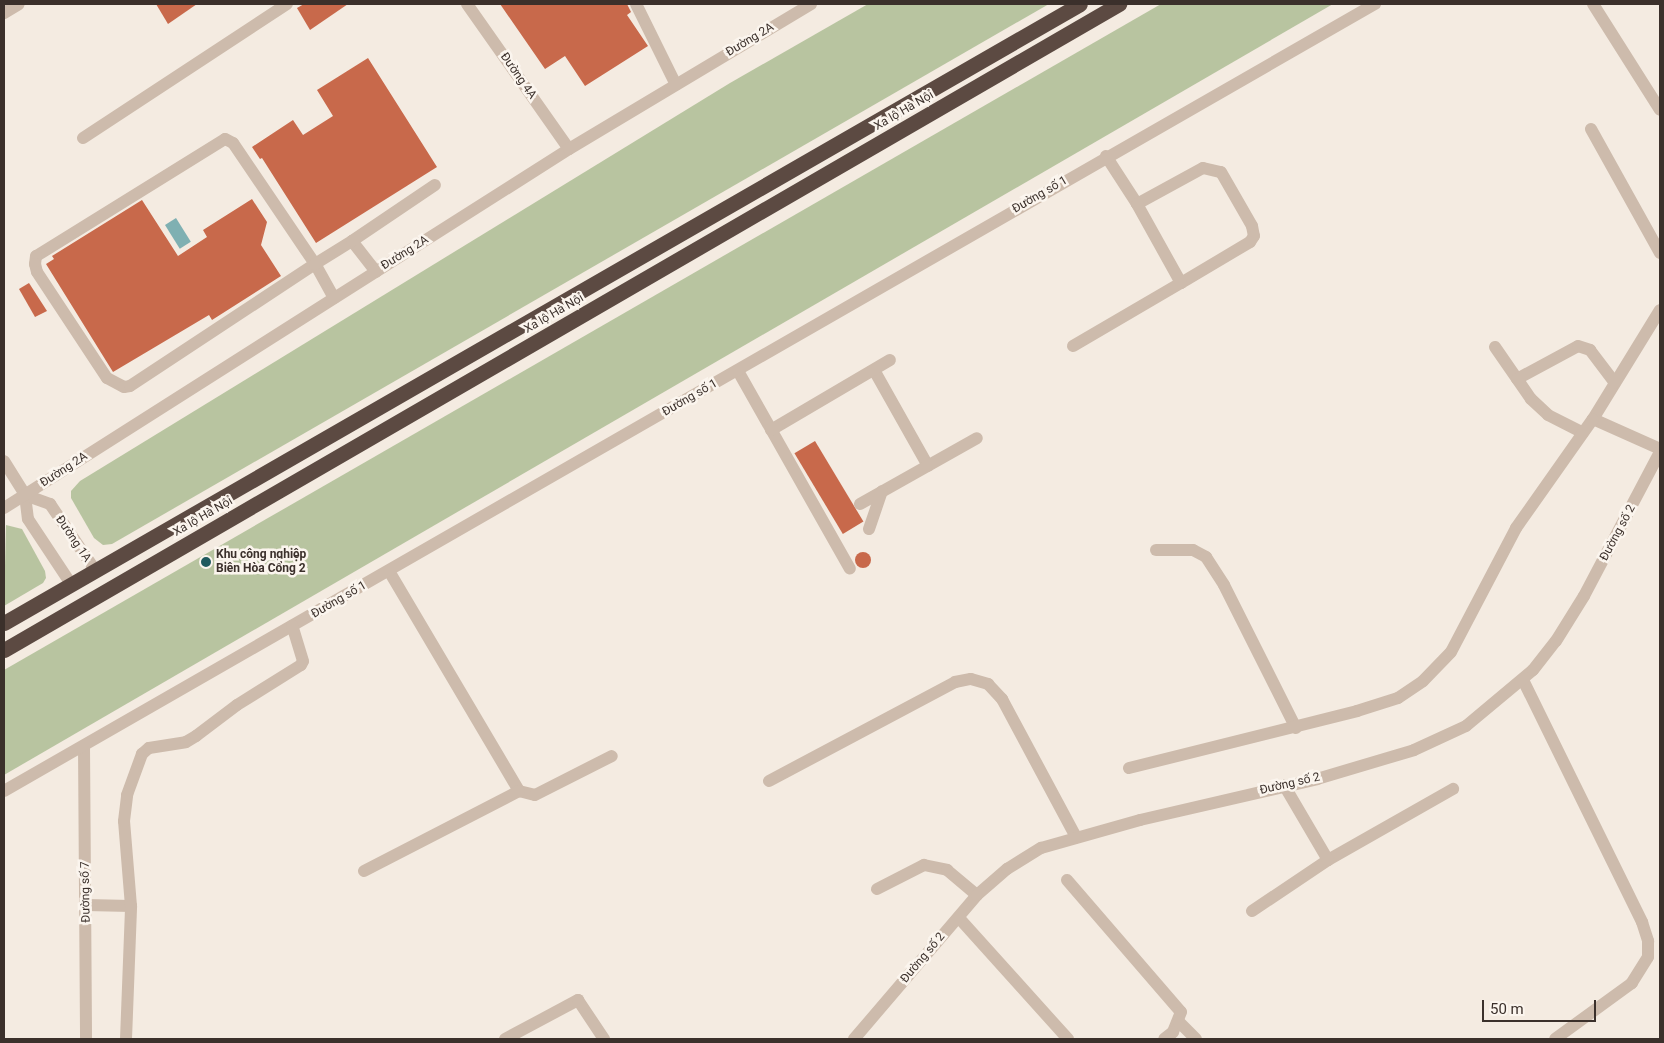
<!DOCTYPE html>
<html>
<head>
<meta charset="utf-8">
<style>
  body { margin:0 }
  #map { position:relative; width:1664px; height:1043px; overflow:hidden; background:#f4ebe1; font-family:Roboto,sans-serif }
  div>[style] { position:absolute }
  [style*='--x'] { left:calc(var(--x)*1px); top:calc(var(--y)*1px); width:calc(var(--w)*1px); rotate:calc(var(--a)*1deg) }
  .green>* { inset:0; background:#b8c4a0 }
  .water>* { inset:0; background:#7fb0b2; transform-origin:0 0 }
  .building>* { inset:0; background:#c8694b; transform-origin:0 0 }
  .round { border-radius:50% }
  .minor>* { height:12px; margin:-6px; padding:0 6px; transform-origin:6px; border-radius:6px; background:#cdbbac }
  .highway>* { height:15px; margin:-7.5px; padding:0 7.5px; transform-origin:7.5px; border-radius:7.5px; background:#5c4a42 }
  .dots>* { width:14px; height:14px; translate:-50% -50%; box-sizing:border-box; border:2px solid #fbf5ee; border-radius:50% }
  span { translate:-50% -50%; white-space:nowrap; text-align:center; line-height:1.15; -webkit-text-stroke:5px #fbf5ee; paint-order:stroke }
  .street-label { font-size:12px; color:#3b302b }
  .poi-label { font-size:12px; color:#3b302b; font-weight:700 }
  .left { translate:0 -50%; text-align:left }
  .frame { position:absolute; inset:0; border:5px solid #3b302b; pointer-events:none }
  .scale { position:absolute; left:1482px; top:1000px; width:114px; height:22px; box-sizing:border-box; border:2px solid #3b302b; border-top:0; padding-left:6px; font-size:15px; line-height:18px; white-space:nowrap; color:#3b302b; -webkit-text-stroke:4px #fbf5ee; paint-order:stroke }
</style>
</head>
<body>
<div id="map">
  <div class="green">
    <div style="clip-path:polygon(868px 4px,1049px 4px,112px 544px,103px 545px,94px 538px,71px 498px,71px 491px,80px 481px,730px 83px)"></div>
    <div style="clip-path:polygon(1161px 4px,1333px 4px,4px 775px,4px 670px)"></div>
    <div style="clip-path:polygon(6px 525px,22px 529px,45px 571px,46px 578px,43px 583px,4px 606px)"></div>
  </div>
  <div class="water">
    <div style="left:176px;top:218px;width:28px;height:13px;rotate:58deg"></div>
  </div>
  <div class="building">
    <div style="clip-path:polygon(156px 4px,197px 4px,168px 24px)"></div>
    <div style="clip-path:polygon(304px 4px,348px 4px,310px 30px,297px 8px)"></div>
    <div style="clip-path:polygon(500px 4px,627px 4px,631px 12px,627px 15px,648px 46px,585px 86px,565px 56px,545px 69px)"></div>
    <div style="clip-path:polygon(368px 58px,437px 167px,316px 243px,262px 158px,260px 159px,252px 147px,293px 120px,303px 135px,333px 116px,317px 90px)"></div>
    <div style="clip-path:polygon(252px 199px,267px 222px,261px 245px,281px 276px,212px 320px,209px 315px,113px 372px,46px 264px,54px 259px,52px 256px,142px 200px,178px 256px,207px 237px,203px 230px)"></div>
    <div style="clip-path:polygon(29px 283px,47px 311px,35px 317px,19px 289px)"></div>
    <div style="left:815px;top:441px;width:94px;height:24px;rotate:59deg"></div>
    <div class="round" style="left:855px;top:552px;width:16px;height:16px"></div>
  </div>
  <div class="minor">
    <div style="--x:467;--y:4;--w:177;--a:54.9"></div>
    <div style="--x:636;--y:4;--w:90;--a:63.7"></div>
    <div style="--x:1593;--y:4;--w:125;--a:57.7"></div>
    <div style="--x:4;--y:13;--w:17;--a:-31"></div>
    <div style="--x:1591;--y:129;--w:142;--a:60.9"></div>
    <div style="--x:83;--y:138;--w:244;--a:-33.3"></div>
    <div style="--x:1106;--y:156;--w:57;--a:57.1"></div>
    <div style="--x:1137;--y:204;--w:75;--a:-28.6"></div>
    <div style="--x:1203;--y:168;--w:18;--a:13"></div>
    <div style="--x:1221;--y:172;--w:62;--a:60.1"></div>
    <div style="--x:1252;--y:226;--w:10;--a:79"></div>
    <div style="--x:1254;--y:236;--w:7;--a:124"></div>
    <div style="--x:1250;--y:242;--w:80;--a:149.3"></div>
    <div style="--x:352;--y:241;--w:39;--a:52"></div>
    <div style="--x:334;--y:298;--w:39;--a:-119"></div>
    <div style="--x:315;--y:264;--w:146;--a:-124.1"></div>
    <div style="--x:233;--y:143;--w:9;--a:-153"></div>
    <div style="--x:225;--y:139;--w:222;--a:148.2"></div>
    <div style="--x:36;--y:256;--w:8;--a:97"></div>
    <div style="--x:35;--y:264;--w:8;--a:76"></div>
    <div style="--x:37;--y:272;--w:127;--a:56.6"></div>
    <div style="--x:107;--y:378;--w:19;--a:28"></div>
    <div style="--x:124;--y:387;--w:6;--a:-9"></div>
    <div style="--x:130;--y:386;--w:222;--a:-33.4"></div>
    <div style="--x:315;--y:264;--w:44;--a:-31.9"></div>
    <div style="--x:352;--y:241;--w:100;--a:-34"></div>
    <div style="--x:1660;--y:310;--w:128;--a:121.6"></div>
    <div style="--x:1593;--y:419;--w:73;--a:24.1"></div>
    <div style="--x:1073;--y:346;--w:125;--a:-30.3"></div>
    <div style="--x:1181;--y:283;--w:90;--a:-119.1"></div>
    <div style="--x:1495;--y:347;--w:63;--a:55.3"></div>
    <div style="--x:1531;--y:399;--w:23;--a:43"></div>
    <div style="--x:1548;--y:415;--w:39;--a:27"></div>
    <div style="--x:874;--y:370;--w:110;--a:60.6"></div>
    <div style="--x:738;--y:371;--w:227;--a:60.5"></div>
    <div style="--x:1517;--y:379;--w:69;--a:-28.4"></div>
    <div style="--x:1578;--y:346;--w:13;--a:18"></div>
    <div style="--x:1590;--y:350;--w:41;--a:52.9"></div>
    <div style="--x:771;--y:430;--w:138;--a:-30.5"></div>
    <div style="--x:4;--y:461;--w:40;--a:58"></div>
    <div style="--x:25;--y:495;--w:24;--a:83"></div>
    <div style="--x:28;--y:519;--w:78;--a:56.5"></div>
    <div style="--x:25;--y:495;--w:27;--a:20"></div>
    <div style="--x:50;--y:504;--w:80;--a:55.7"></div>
    <div style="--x:860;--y:504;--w:134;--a:-29.4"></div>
    <div style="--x:4;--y:508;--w:669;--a:-32.43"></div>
    <div style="--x:569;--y:149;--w:282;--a:-30.9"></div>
    <div style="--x:869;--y:529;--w:40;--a:-71.1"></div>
    <div style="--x:1156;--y:550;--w:37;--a:0"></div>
    <div style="--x:1193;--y:550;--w:15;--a:28"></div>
    <div style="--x:1206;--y:557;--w:33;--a:57"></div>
    <div style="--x:1224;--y:585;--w:160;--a:63.3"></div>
    <div style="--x:389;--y:571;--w:256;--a:59.4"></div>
    <div style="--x:519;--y:791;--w:16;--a:14"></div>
    <div style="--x:535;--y:795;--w:86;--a:-26.9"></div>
    <div style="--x:1523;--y:680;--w:270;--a:63.8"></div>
    <div style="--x:1642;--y:922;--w:20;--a:72"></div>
    <div style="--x:1648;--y:941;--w:16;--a:90"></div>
    <div style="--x:1648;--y:957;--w:31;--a:122"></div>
    <div style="--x:1632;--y:983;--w:95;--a:144"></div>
    <div style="--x:84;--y:746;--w:293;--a:89.6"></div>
    <div style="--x:1129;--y:768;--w:235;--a:-14"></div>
    <div style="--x:1357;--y:711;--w:43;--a:-17.6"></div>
    <div style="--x:1398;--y:698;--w:30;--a:-34"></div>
    <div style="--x:1423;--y:681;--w:40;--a:-46"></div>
    <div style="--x:1451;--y:652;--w:140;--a:-62.3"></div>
    <div style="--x:1516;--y:528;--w:133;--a:-54.8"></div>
    <div style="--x:769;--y:781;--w:211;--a:-28"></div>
    <div style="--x:955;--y:682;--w:16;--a:-11"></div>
    <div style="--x:971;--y:679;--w:18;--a:16"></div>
    <div style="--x:988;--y:684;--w:21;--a:47"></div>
    <div style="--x:1002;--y:699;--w:157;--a:61.8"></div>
    <div style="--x:4;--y:791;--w:1581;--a:-29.86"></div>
    <div style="--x:1328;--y:860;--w:144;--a:-29.6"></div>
    <div style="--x:364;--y:871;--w:174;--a:-27.3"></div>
    <div style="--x:1067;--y:880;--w:174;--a:49.2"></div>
    <div style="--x:1181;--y:1012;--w:22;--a:112"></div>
    <div style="--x:1173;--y:1032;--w:11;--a:142"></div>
    <div style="--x:877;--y:889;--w:53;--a:-27.1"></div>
    <div style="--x:924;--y:865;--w:24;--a:12"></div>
    <div style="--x:947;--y:870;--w:39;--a:40"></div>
    <div style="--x:86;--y:905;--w:45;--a:1.3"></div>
    <div style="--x:131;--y:906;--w:85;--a:-94.7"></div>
    <div style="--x:124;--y:821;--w:26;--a:-83"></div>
    <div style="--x:127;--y:795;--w:44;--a:-69.9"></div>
    <div style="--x:142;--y:754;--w:9;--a:-41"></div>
    <div style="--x:149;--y:748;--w:37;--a:-9"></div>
    <div style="--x:186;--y:742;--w:12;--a:-31"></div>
    <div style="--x:196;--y:736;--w:51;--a:-37.1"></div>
    <div style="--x:237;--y:705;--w:75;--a:-32"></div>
    <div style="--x:301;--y:665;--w:4;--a:-63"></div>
    <div style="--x:303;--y:661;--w:37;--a:-107"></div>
    <div style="--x:1252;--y:911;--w:92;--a:-33.9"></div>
    <div style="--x:1328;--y:860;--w:87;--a:-120.4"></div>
    <div style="--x:959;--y:918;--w:163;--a:48"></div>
    <div style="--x:1179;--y:1022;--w:24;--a:45"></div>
    <div style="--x:126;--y:1039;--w:133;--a:-87.8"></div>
    <div style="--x:505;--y:1039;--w:83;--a:-28.1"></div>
    <div style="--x:578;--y:1000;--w:47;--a:56.3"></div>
    <div style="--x:854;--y:1039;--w:189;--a:-49.5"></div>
    <div style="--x:977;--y:895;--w:40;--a:-41"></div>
    <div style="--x:1007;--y:869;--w:40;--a:-32"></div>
    <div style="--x:1041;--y:848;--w:103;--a:-15.8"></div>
    <div style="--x:1140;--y:820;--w:182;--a:-13"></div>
    <div style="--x:1317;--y:779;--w:101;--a:-16.6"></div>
    <div style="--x:1414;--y:750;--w:57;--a:-24.8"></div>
    <div style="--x:1466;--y:726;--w:87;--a:-39.9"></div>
    <div style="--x:1533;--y:670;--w:37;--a:-52"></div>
    <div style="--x:1556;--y:641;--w:53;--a:-58.1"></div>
    <div style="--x:1584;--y:596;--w:163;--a:-62.2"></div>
  </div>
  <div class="highway">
    <div style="--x:4;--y:623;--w:1241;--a:-29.91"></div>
    <div style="--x:4;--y:650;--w:1289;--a:-30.09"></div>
  </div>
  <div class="dots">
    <div style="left:206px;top:562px;background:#1f5a5e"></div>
  </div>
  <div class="street-label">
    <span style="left:750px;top:40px;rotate:-31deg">Đường 2A</span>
    <span style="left:518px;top:76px;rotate:55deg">Đường 4A</span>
    <span style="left:904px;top:111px;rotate:-30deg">Xa lộ Hà Nội</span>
    <span style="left:1040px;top:195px;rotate:-30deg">Đường số 1</span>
    <span style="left:405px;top:253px;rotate:-32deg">Đường 2A</span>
    <span style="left:554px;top:314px;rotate:-30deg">Xa lộ Hà Nội</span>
    <span style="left:690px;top:398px;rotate:-30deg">Đường số 1</span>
    <span style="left:64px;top:470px;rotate:-33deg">Đường 2A</span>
    <span style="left:203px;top:517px;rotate:-30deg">Xa lộ Hà Nội</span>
    <span style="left:1618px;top:533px;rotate:-62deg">Đường số 2</span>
    <span style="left:73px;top:539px;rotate:56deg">Đường 1A</span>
    <span style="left:339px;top:600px;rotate:-30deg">Đường số 1</span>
    <span style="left:1290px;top:784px;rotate:-13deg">Đường số 2</span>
    <span style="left:86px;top:892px;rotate:-91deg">Đường số 7</span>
    <span style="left:923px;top:958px;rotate:-50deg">Đường số 2</span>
  </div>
  <div class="poi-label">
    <span class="left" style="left:216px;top:562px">Khu công nghiệp<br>Biên Hòa Cổng 2</span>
  </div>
  <div class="frame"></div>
  <div class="scale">50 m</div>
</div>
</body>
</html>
